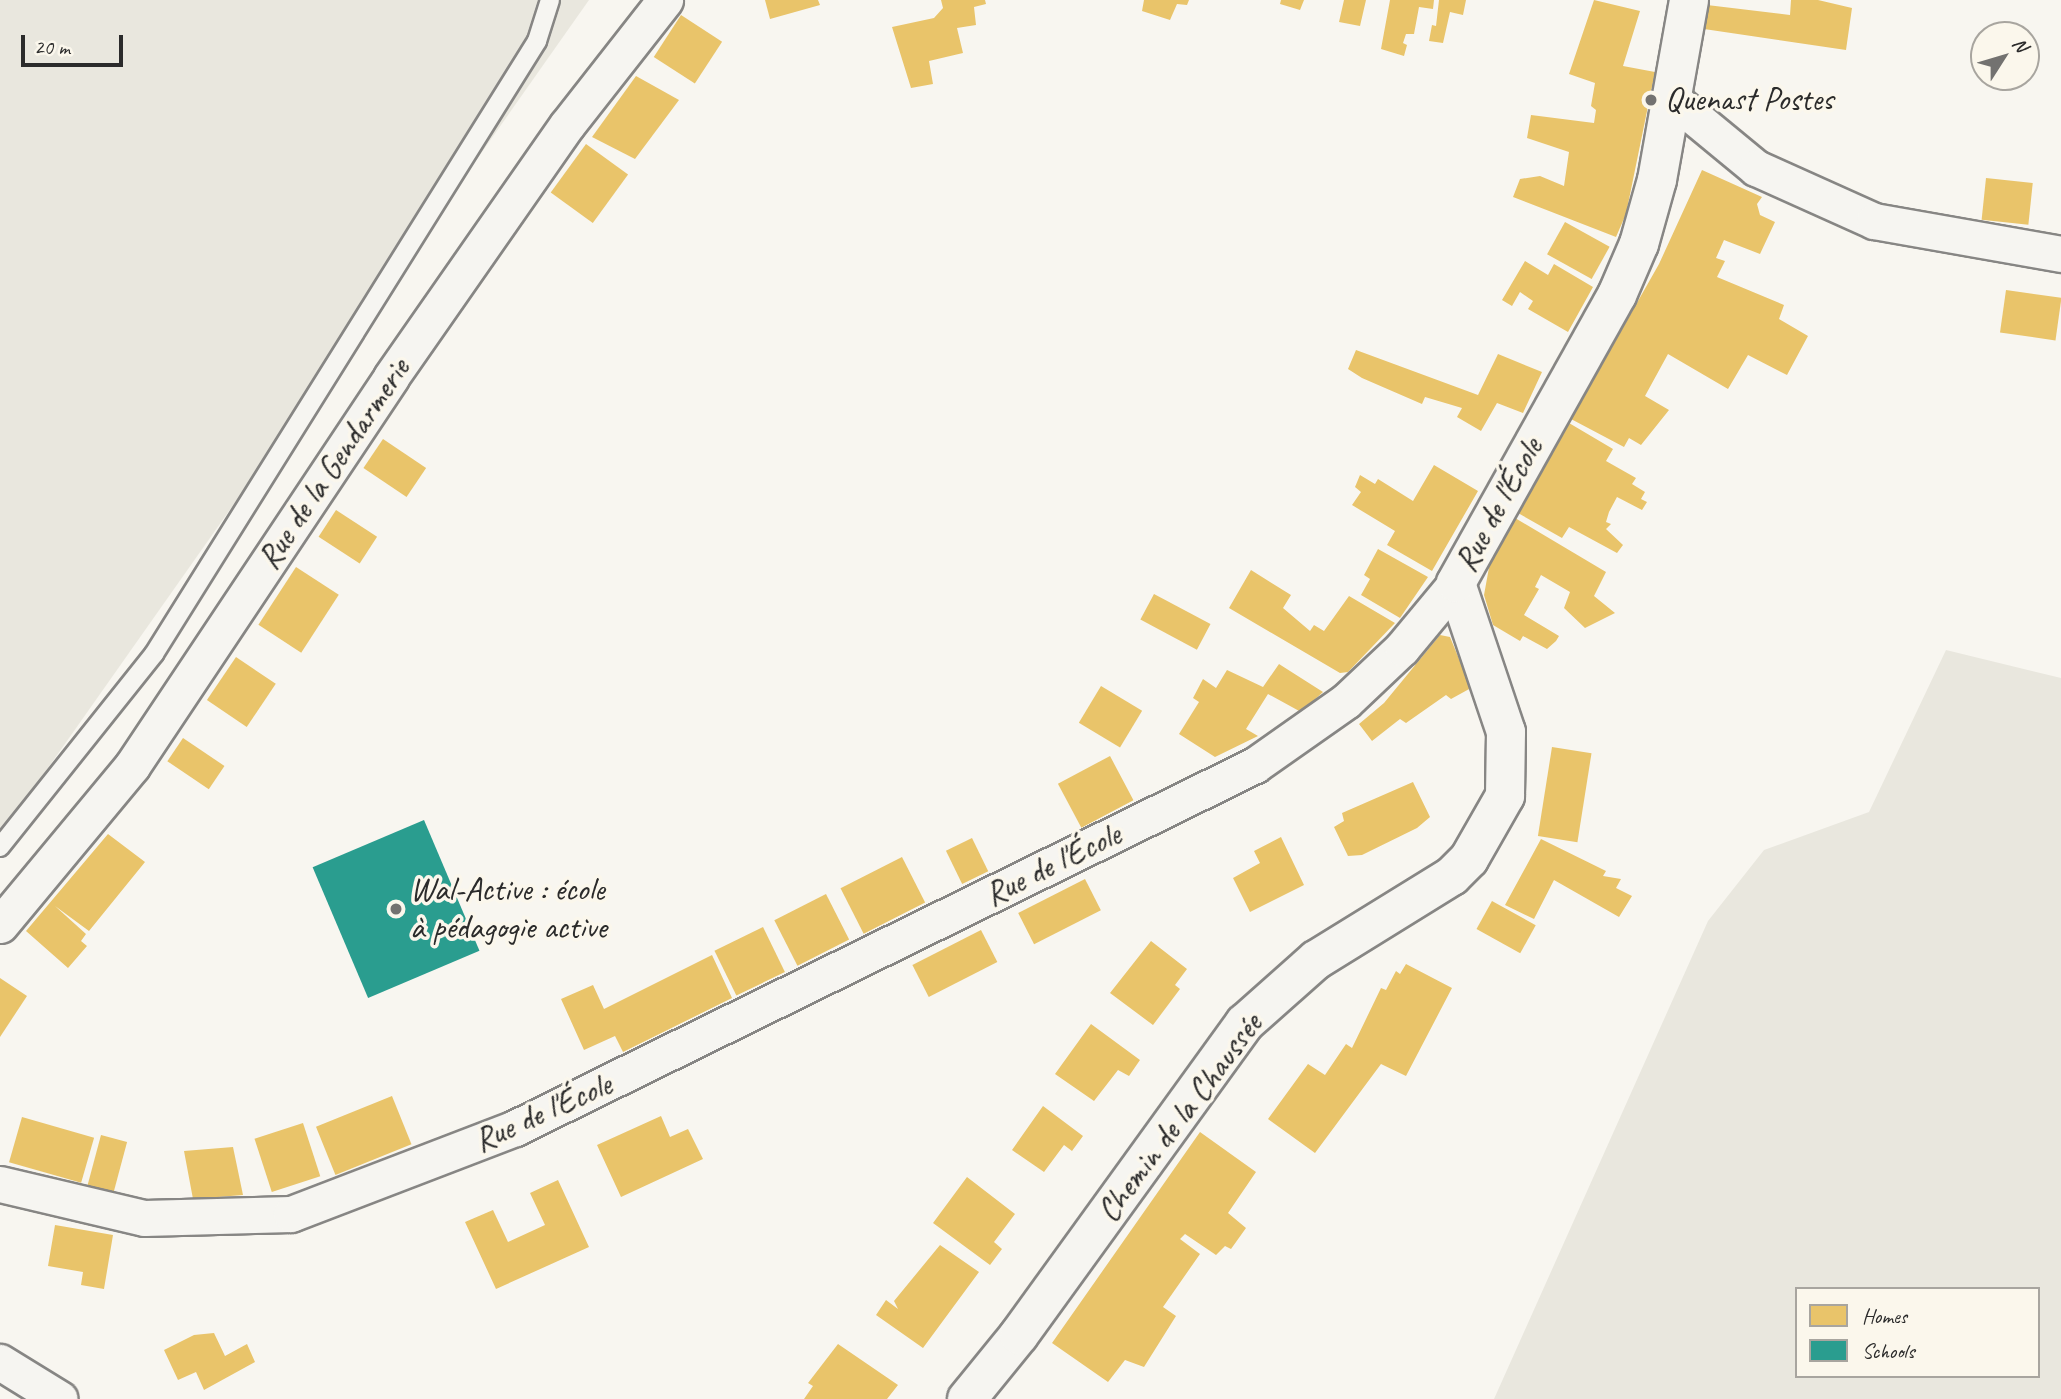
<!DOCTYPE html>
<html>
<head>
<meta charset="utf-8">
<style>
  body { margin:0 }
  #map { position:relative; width:2061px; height:1399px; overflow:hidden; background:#f8f6f0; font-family:Caveat,sans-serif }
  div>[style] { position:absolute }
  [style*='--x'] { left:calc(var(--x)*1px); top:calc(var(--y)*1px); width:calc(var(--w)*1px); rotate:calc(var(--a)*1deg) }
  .green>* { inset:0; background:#e9e7de }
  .homes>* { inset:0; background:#e9c46a; transform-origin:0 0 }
  .schools>* { inset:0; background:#2a9d8f; transform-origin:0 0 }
  .roads { filter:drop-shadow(2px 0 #878684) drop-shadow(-2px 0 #878684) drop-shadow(0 2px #878684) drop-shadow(0 -2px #878684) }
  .lane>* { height:18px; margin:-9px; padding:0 9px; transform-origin:9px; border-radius:9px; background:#f6f5f1 }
  .street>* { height:35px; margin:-17.5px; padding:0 17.5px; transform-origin:17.5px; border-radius:17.5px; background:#f6f5f1 }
  .secondary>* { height:38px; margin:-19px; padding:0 19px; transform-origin:19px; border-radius:19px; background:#f6f5f1 }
  .dots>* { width:19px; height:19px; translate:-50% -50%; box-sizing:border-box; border:4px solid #fbf7ec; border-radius:50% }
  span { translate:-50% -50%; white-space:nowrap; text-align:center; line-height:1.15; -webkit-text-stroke:7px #fbf7ec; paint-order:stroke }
  .poi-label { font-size:33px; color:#2b2b2b }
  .left { translate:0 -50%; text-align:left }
  .street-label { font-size:33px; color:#2b2b2b }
  .legend { position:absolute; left:1795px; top:1287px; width:245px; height:91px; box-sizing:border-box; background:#fbf7ec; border:2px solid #a8a59f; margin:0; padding:9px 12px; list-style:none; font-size:21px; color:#2b2b2b }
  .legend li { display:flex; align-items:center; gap:14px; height:35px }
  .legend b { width:35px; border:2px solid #a8a59f }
  .north { position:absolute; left:1970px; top:21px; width:70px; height:70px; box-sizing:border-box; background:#fbf7ec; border:2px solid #a8a59f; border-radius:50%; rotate:53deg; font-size:19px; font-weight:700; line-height:28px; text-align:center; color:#2b2b2b }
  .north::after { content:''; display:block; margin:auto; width:24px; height:32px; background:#737270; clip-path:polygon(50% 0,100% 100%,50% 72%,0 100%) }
  .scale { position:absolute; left:21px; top:35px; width:102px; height:32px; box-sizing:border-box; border:4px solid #2b2b2b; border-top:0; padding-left:9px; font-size:21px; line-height:24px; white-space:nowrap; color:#2b2b2b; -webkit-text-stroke:5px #fbf7ec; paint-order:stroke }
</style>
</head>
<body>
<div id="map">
  <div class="green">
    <div style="clip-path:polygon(0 0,589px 0,0 836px)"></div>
    <div style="clip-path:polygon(evenodd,1946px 650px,2061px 678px,2061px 1399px,1494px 1399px,1708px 921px,1764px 850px,1869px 812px,1946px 650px,1797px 1289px,2038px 1289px,2038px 1376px,1797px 1376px,1797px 1289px)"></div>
  </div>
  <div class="homes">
    <div style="clip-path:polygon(765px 0,818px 0,820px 5px,770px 19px)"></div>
    <div style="clip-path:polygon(941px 0,985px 0,986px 4px,974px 7px,976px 25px,957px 28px,963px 53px,929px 61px,933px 84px,911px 88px,892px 27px,934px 18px,943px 8px)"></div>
    <div style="clip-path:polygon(1144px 0,1189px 0,1187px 5px,1177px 4px,1170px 20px,1142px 11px)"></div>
    <div style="clip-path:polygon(1281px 0,1304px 0,1300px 10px,1280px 4px)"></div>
    <div style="clip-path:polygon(1344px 0,1366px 0,1360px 26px,1339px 22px)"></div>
    <div style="clip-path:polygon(1390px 0,1434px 0,1433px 9px,1419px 7px,1414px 34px,1406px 34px,1403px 43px,1407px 45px,1404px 56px,1381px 49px)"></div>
    <div style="clip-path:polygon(1439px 0,1466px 0,1463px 15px,1450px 12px,1443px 43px,1429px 41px,1432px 25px,1436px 26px)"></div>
    <div style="clip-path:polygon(1594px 0,1640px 11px,1623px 66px,1655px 72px,1626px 214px,1616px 237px,1513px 197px,1520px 179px,1540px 176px,1564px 186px,1569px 152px,1527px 138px,1531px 115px,1594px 123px,1596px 110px,1591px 106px,1595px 83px,1569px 74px)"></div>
    <div style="clip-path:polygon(1791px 0,1818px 0,1852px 8px,1846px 50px,1704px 29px,1707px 5px,1790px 15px)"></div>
    <div style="left:681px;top:15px;width:49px;height:50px;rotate:33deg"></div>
    <div style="clip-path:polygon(636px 76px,679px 100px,635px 159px,592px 137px)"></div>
    <div style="left:586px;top:144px;width:52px;height:60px;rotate:36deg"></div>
    <div style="clip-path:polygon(1702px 170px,1762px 197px,1757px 204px,1760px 215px,1775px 222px,1760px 254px,1724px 240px,1716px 258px,1725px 261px,1717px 277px,1784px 305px,1779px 319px,1808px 336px,1787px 375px,1748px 355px,1728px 389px,1668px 354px,1645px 396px,1669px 410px,1641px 445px,1629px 438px,1624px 447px,1571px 419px,1659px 264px)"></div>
    <div style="left:1986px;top:178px;width:47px;height:42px;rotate:6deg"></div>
    <div style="left:1565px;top:222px;width:51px;height:37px;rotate:29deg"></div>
    <div style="clip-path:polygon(1525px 261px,1548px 275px,1554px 264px,1593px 287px,1568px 332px,1528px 309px,1533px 301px,1520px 292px,1512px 306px,1502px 300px)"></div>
    <div style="left:2006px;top:290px;width:56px;height:43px;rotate:8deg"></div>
    <div style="clip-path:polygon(1356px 350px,1478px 395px,1498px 354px,1542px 372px,1523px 413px,1497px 403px,1481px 431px,1457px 417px,1462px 408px,1425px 397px,1422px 404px,1362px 378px,1348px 369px)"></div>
    <div style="clip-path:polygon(1569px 423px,1613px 449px,1606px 461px,1636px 478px,1632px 484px,1645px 492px,1641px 499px,1647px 502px,1642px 510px,1617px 497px,1609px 512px,1606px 522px,1611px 524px,1606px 529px,1623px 545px,1617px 553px,1569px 527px,1562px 538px,1518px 513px)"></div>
    <div style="left:383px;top:439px;width:52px;height:35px;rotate:34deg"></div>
    <div style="clip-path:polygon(1434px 465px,1478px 491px,1432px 571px,1387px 545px,1395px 531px,1352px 505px,1361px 492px,1355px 487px,1360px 475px,1375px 484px,1378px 479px,1413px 501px)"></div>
    <div style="left:336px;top:510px;width:49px;height:32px;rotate:33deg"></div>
    <div style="clip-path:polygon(1515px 518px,1606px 572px,1594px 596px,1615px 613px,1585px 628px,1564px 608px,1570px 592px,1541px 575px,1535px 587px,1539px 589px,1524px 615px,1559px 636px,1556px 641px,1547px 649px,1523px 636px,1520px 641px,1493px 625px,1484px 595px,1490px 562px)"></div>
    <div style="clip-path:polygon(1378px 549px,1428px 577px,1400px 618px,1361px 595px,1370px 579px,1364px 575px)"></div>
    <div style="left:296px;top:567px;width:51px;height:69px;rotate:33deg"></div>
    <div style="clip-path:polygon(1251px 570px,1291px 595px,1283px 608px,1310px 631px,1314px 625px,1324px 631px,1349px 596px,1395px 623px,1348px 672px,1340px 673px,1229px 608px)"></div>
    <div style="left:1154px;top:594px;width:64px;height:29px;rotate:28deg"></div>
    <div style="clip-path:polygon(1440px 635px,1450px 637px,1471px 688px,1451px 699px,1446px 695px,1406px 723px,1400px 719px,1372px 741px,1359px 724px,1384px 703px)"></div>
    <div style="left:236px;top:657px;width:48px;height:52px;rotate:34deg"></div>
    <div style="clip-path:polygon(1279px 664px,1323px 692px,1301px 712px,1268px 694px,1246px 729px,1258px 736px,1215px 757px,1179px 734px,1199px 702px,1193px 698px,1203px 679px,1216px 688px,1227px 670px,1263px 687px)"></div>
    <div style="left:1101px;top:686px;width:48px;height:43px;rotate:31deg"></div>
    <div style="left:183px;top:738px;width:50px;height:28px;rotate:34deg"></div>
    <div style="left:1552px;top:747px;width:40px;height:90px;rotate:9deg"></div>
    <div style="left:1110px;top:756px;width:50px;height:59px;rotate:62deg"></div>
    <div style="clip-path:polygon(1413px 782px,1430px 817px,1417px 828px,1362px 855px,1348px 856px,1334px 827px,1344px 821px,1342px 813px)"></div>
    <div style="clip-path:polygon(108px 834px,145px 862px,89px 931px,55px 906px,86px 934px,81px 941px,87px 946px,68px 968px,26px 931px)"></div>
    <div style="clip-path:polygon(1281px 837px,1304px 885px,1250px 912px,1233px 878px,1260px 863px,1254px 851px)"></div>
    <div style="left:972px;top:838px;width:37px;height:29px;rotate:64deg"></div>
    <div style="clip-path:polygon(1541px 839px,1606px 871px,1603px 876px,1621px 879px,1616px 888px,1632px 896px,1619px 917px,1554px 880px,1534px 919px,1505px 905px)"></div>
    <div style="left:902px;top:857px;width:51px;height:69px;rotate:63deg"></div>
    <div style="left:1085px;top:879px;width:35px;height:75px;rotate:63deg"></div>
    <div style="left:826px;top:894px;width:51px;height:58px;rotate:63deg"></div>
    <div style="left:1492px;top:901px;width:50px;height:32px;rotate:29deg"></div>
    <div style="left:763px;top:927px;width:50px;height:54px;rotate:64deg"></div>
    <div style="left:981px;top:930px;width:36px;height:77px;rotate:63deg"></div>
    <div style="clip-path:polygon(1151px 941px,1187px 969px,1175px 985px,1180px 989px,1153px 1025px,1110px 993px)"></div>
    <div style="clip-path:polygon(712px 955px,732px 998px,623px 1052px,615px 1036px,584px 1050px,561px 999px,593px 985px,604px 1009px)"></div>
    <div style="clip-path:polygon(1406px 964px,1452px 988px,1406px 1076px,1381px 1064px,1315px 1153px,1268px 1119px,1308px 1064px,1325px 1075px,1346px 1044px,1352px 1048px,1381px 988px,1386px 990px,1396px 971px,1400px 974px)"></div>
    <div style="clip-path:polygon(0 978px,27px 996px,0 1037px)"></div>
    <div style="clip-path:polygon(1091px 1024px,1140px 1060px,1129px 1076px,1118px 1070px,1094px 1101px,1055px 1074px)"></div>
    <div style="left:392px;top:1096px;width:52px;height:82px;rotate:68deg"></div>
    <div style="clip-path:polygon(1043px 1106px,1083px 1136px,1072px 1151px,1064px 1145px,1044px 1172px,1012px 1150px)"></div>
    <div style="clip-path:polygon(661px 1116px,670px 1137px,688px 1129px,703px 1159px,621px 1197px,597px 1145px)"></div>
    <div style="left:22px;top:1117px;width:75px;height:47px;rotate:16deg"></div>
    <div style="left:303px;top:1123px;width:56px;height:51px;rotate:72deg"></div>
    <div style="clip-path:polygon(1200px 1132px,1256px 1172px,1228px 1213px,1246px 1228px,1231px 1249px,1225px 1246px,1216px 1255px,1185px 1234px,1180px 1239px,1200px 1254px,1163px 1307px,1176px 1316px,1144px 1367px,1125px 1360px,1108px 1382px,1052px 1343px)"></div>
    <div style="left:101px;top:1135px;width:27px;height:53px;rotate:15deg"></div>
    <div style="clip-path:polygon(233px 1147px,243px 1195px,193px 1199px,184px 1151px)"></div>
    <div style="clip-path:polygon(967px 1177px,1015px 1214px,994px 1242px,1002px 1249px,990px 1265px,933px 1223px)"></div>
    <div style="clip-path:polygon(558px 1180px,589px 1247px,496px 1289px,465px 1222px,493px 1210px,508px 1242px,545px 1225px,530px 1193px)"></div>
    <div style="clip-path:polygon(55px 1225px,113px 1235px,104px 1289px,81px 1285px,83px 1272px,48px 1266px)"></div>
    <div style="clip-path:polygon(940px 1245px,979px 1272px,923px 1348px,876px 1315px,886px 1300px,898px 1309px,894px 1301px)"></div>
    <div style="clip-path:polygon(214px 1333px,225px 1356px,247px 1344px,255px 1362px,204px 1390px,196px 1372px,178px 1380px,164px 1350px,194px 1335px)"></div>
    <div style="clip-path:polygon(838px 1344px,898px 1385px,887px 1399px,804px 1399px,813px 1386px,808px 1383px)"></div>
  </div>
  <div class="schools">
    <div style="left:424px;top:820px;width:142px;height:121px;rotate:67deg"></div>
  </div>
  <div class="roads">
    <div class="lane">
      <div style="--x:0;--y:847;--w:247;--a:-51.4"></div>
      <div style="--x:154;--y:654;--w:723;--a:-58"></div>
      <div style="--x:537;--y:41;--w:43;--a:-72.4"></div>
    </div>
    <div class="street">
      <div style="--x:1671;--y:98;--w:110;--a:39.5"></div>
      <div style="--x:1756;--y:168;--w:129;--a:24.2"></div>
      <div style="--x:1874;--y:221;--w:190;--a:10"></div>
      <div style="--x:0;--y:925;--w:207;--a:-50.3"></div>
      <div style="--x:132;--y:766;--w:467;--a:-56.3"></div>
      <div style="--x:391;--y:377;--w:307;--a:-55.1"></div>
      <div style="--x:567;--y:125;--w:159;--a:-51.9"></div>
      <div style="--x:0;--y:1184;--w:148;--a:13.3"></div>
      <div style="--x:144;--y:1218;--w:147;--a:-1.6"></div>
      <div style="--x:291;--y:1214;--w:240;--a:-21"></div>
      <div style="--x:515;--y:1128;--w:824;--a:-26.13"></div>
      <div style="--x:1255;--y:765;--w:111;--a:-35.1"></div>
      <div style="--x:1346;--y:701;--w:77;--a:-43.4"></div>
      <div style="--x:1402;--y:648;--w:85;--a:-50.3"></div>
      <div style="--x:0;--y:1362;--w:70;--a:31.7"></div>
    </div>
    <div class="secondary">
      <div style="--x:967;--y:1399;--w:82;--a:-50.9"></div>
      <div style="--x:1019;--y:1335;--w:385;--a:-54.1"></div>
      <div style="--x:1245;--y:1023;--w:95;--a:-41.6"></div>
      <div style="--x:1316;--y:960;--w:160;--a:-31.7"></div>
      <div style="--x:1452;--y:876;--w:24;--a:-45"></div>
      <div style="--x:1469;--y:859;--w:73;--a:-60.3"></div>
      <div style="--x:1505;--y:796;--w:64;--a:-89.1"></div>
      <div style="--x:1506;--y:732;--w:157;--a:-108.6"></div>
      <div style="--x:1456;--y:583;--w:330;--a:-60.8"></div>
      <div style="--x:1617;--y:295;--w:56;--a:-66.7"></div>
      <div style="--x:1639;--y:244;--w:66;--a:-74.3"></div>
      <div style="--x:1657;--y:180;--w:183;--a:-79.9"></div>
    </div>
  </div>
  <div class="dots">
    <div style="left:1651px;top:100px;background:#737270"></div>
    <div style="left:396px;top:909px;background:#737270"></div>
  </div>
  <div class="poi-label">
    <span class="left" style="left:1665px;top:100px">Quenast Postes</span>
    <span class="left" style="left:410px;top:909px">Wal-Active : école<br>à pédagogie active</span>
  </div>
  <div class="street-label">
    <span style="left:334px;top:464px;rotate:-56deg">Rue de la Gendarmerie</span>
    <span style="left:1499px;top:505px;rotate:-61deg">Rue de l'École</span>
    <span style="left:1053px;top:865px;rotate:-26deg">Rue de l'École</span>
    <span style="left:543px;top:1113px;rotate:-24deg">Rue de l'École</span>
    <span style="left:1180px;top:1118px;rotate:-53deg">Chemin de la Chaussée</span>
  </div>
  <ul class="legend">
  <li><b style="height:19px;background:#e9c46a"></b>Homes</li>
  <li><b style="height:19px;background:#2a9d8f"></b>Schools</li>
  </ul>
  <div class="north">N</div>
  <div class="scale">20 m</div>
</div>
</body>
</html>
